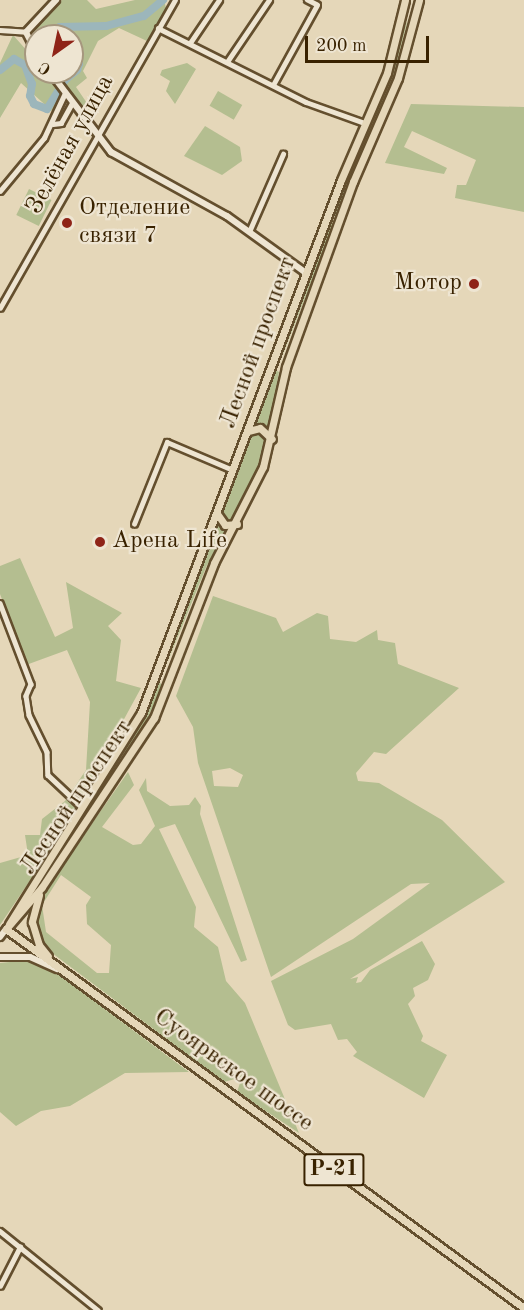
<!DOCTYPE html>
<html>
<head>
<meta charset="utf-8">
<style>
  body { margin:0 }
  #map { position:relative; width:524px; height:1310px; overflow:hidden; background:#e5d7b9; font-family:"Old Standard TT",serif }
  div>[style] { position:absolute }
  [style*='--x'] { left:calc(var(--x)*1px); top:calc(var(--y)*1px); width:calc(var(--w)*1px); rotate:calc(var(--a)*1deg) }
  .green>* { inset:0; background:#b4be90; transform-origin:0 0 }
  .river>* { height:8px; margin:-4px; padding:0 4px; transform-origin:4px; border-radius:4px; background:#9cb6bb }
  .roads { filter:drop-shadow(2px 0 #644f2e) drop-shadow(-2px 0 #644f2e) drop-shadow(0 2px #644f2e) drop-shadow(0 -2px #644f2e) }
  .street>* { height:4.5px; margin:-2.25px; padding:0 2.25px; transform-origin:2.25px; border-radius:2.25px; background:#eee5d2 }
  .secondary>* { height:6px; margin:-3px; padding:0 3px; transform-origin:3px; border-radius:3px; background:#eee5d2 }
  .primary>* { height:7px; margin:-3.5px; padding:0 3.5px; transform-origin:3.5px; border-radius:3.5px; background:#e5d7b9 }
  .dots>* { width:16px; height:16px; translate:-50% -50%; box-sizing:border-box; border:3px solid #eee5d2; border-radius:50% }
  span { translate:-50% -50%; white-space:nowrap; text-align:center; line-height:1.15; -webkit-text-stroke:4.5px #eee5d2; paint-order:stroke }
  .shield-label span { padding:2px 4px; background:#eee5d2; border:2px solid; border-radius:4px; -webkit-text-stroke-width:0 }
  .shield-label { font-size:22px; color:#392200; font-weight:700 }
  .street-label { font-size:24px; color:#392200 }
  .poi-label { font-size:24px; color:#392200 }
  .left { translate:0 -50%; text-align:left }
  .right { translate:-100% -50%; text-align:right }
  .north { position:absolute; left:24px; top:24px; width:60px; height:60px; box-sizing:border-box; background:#eee5d2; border:2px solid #a6977e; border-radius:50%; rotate:213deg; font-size:16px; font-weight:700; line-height:24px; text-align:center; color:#392200 }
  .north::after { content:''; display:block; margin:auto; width:21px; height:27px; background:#8f2418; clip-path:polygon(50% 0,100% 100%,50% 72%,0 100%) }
  .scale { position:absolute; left:305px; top:36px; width:124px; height:27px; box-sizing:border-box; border:3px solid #392200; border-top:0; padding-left:8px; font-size:18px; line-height:21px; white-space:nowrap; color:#392200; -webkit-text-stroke:4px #eee5d2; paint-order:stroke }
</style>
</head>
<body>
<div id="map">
  <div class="green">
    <div style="clip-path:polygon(62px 0,87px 0,96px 9px,135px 0,164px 0,166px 8px,147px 41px,119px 28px,98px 41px,83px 71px,87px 78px,76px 87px,91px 109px,85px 114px,56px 72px,72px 72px,72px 36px,36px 36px,36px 45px,31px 33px)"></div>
    <div style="clip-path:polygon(408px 19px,392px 82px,337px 217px,332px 215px)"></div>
    <div style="clip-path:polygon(13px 35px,36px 61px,36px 72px,44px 72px,61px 97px,52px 111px,21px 83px,0 118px,0 63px)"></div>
    <div style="clip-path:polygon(187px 63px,196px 69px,175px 104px,166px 91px,170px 81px,160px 75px,162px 70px)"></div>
    <div style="left:218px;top:91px;width:28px;height:17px;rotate:30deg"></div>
    <div style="clip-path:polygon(411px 104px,524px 107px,524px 212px,455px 198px,457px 185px,466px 185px,476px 160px,412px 131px,404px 147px,447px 168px,444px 174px,385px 163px)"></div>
    <div style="clip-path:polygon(205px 126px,240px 147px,242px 161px,222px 175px,184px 156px)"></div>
    <div style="left:29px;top:189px;width:25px;height:29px;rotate:26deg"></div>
    <div style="clip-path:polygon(332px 221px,333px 226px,280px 362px,314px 262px)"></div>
    <div style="clip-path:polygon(275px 370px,279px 372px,269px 430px,255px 424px)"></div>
    <div style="clip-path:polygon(256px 431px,266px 442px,253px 484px,234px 521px,228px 521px,223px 512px,248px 437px)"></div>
    <div style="clip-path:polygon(217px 524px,229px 529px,207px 565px,166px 666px)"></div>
    <div style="clip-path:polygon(20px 558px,55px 637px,73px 628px,66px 582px,122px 613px,108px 626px,121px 640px,116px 681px,141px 688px,62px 833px,0 925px,0 863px,28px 855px,25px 835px,40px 835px,42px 819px,65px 801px,86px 770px,90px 702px,67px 650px,26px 665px,0 594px,0 566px)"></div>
    <div style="clip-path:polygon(evenodd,213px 596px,276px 618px,283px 632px,317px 613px,328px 616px,330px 639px,356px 642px,377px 630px,378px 640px,395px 643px,398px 664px,459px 688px,386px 754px,374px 752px,356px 773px,358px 781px,379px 783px,442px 820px,505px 882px,350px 979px,358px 977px,356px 983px,361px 982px,370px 970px,422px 941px,435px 964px,428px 980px,413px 988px,415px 996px,408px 1004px,423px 1036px,421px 1041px,447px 1055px,424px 1098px,353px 1056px,357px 1052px,347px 1039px,338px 1040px,331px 1024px,295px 1030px,288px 1025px,271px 981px,353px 939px,430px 883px,411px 884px,271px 977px,198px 763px,193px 727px,176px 696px,213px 596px,230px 768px,243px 775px,238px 787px,214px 786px,212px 771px,230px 768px)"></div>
    <div style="clip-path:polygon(158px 682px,163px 685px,138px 739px,26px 904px,24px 904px,122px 753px)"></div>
    <div style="clip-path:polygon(evenodd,128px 772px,134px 785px,102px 827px,133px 845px,141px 844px,155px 826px,139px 790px,146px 778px,147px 791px,170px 806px,189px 805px,195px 797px,201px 806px,200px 814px,247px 960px,241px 962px,175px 824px,159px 829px,196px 907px,194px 927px,218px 947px,226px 981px,245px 1003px,299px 1133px,237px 1092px,242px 1077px,224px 1082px,48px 950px,39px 938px,36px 911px,42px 895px,128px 772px,61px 875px,91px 897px,86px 905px,87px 924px,111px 945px,109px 973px,97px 973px,46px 932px,42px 905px,61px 875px)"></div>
    <div style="clip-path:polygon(29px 960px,59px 975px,189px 1072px,125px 1073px,70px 1106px,41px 1111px,16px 1126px,0 1112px,0 963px)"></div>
  </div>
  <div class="river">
    <div style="--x:55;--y:36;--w:10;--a:-61"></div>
    <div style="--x:60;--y:27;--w:46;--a:-1.2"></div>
    <div style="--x:106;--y:26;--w:39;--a:-15"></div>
    <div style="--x:144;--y:16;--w:25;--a:-40"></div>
    <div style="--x:0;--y:70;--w:18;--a:-38"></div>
    <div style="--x:14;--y:59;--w:13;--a:29"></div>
    <div style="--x:25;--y:65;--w:20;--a:70"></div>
    <div style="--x:32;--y:84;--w:12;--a:99"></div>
    <div style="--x:30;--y:96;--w:9;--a:63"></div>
    <div style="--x:34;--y:104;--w:14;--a:21"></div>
    <div style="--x:47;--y:109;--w:34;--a:-58"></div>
    <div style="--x:65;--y:80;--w:16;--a:-40"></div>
    <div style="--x:77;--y:70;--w:6;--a:-72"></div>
    <div style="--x:79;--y:64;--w:10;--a:-135"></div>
  </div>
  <div class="roads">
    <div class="street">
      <div style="--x:158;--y:28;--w:165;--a:26.6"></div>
      <div style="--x:306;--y:102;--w:63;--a:19.6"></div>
      <div style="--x:0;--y:30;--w:26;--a:4"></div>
      <div style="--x:190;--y:43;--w:52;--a:-56"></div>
      <div style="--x:227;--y:62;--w:75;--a:-55.9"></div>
      <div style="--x:273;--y:85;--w:91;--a:-61.2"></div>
      <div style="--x:317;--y:5;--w:11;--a:-153"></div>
      <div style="--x:53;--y:124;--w:8;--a:-7"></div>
      <div style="--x:61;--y:123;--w:23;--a:-61"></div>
      <div style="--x:0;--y:191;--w:69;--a:-50.3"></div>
      <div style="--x:44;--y:138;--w:50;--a:-65"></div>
      <div style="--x:249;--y:232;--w:85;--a:-66.4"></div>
      <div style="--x:0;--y:308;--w:354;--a:-60.4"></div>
      <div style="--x:134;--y:524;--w:88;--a:-68.1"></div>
      <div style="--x:167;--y:442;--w:72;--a:23"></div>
      <div style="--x:0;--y:603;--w:87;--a:69.1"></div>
      <div style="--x:31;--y:684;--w:13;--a:113"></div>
      <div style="--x:26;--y:696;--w:19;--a:81"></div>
      <div style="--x:29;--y:715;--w:41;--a:64.1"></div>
      <div style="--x:47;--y:752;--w:23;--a:88"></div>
      <div style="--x:48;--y:775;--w:44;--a:43.2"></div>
      <div style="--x:0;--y:1231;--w:126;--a:38.9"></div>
      <div style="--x:0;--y:1286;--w:44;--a:-62.9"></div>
    </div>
    <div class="secondary">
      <div style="--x:36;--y:52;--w:22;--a:-117"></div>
      <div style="--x:26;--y:32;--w:44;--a:-46.8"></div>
      <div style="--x:50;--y:72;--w:101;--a:52.7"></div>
      <div style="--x:111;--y:152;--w:132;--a:28.9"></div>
      <div style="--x:227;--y:216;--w:97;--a:35.8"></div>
      <div style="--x:0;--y:937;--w:10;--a:-53"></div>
      <div style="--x:0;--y:957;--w:30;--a:0"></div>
      <div style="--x:30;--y:957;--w:30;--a:24"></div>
    </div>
    <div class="primary">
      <div style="--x:248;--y:431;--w:12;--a:-14"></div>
      <div style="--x:260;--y:428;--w:16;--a:43"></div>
      <div style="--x:218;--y:515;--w:12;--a:55"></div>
      <div style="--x:225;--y:525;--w:12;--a:-5"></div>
      <div style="--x:39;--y:895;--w:28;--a:105"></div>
      <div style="--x:32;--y:922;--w:24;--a:73"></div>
      <div style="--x:39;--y:945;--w:14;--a:51"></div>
      <div style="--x:9;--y:924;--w:249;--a:-58"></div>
      <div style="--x:141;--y:713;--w:569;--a:-69.43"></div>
      <div style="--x:341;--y:180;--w:116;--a:-66.7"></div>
      <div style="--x:387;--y:73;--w:75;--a:-76.1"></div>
      <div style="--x:6;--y:929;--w:55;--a:-49.4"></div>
      <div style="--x:42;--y:887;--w:203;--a:-56.5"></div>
      <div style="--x:154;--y:718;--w:166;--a:-68.8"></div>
      <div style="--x:214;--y:563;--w:108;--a:-63"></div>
      <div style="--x:263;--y:467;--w:103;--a:-77"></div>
      <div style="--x:286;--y:367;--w:197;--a:-70.1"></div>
      <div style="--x:353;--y:182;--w:113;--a:-66.6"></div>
      <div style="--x:398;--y:78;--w:81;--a:-74.9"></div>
      <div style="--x:6;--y:929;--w:642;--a:36.19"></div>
    </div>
  </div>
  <div class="dots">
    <div style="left:67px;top:223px;background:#8f2418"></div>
    <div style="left:474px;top:284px;background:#8f2418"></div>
    <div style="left:100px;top:542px;background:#8f2418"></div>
  </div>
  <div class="shield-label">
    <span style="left:334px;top:1170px">Р-21</span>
  </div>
  <div class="street-label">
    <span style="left:71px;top:145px;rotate:-61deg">Зелёная улица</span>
    <span style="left:259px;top:343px;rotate:-70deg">Лесной проспект</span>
    <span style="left:77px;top:798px;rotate:-56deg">Лесной проспект</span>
    <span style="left:233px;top:1071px;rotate:36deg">Суоярвское шоссе</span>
  </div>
  <div class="poi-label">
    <span class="left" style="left:79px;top:223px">Отделение<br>связи 7</span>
    <span class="right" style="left:462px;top:284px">Мотор</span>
    <span class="left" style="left:112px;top:542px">Арена Life</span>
  </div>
  <div class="north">С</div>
  <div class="scale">200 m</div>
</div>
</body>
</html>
